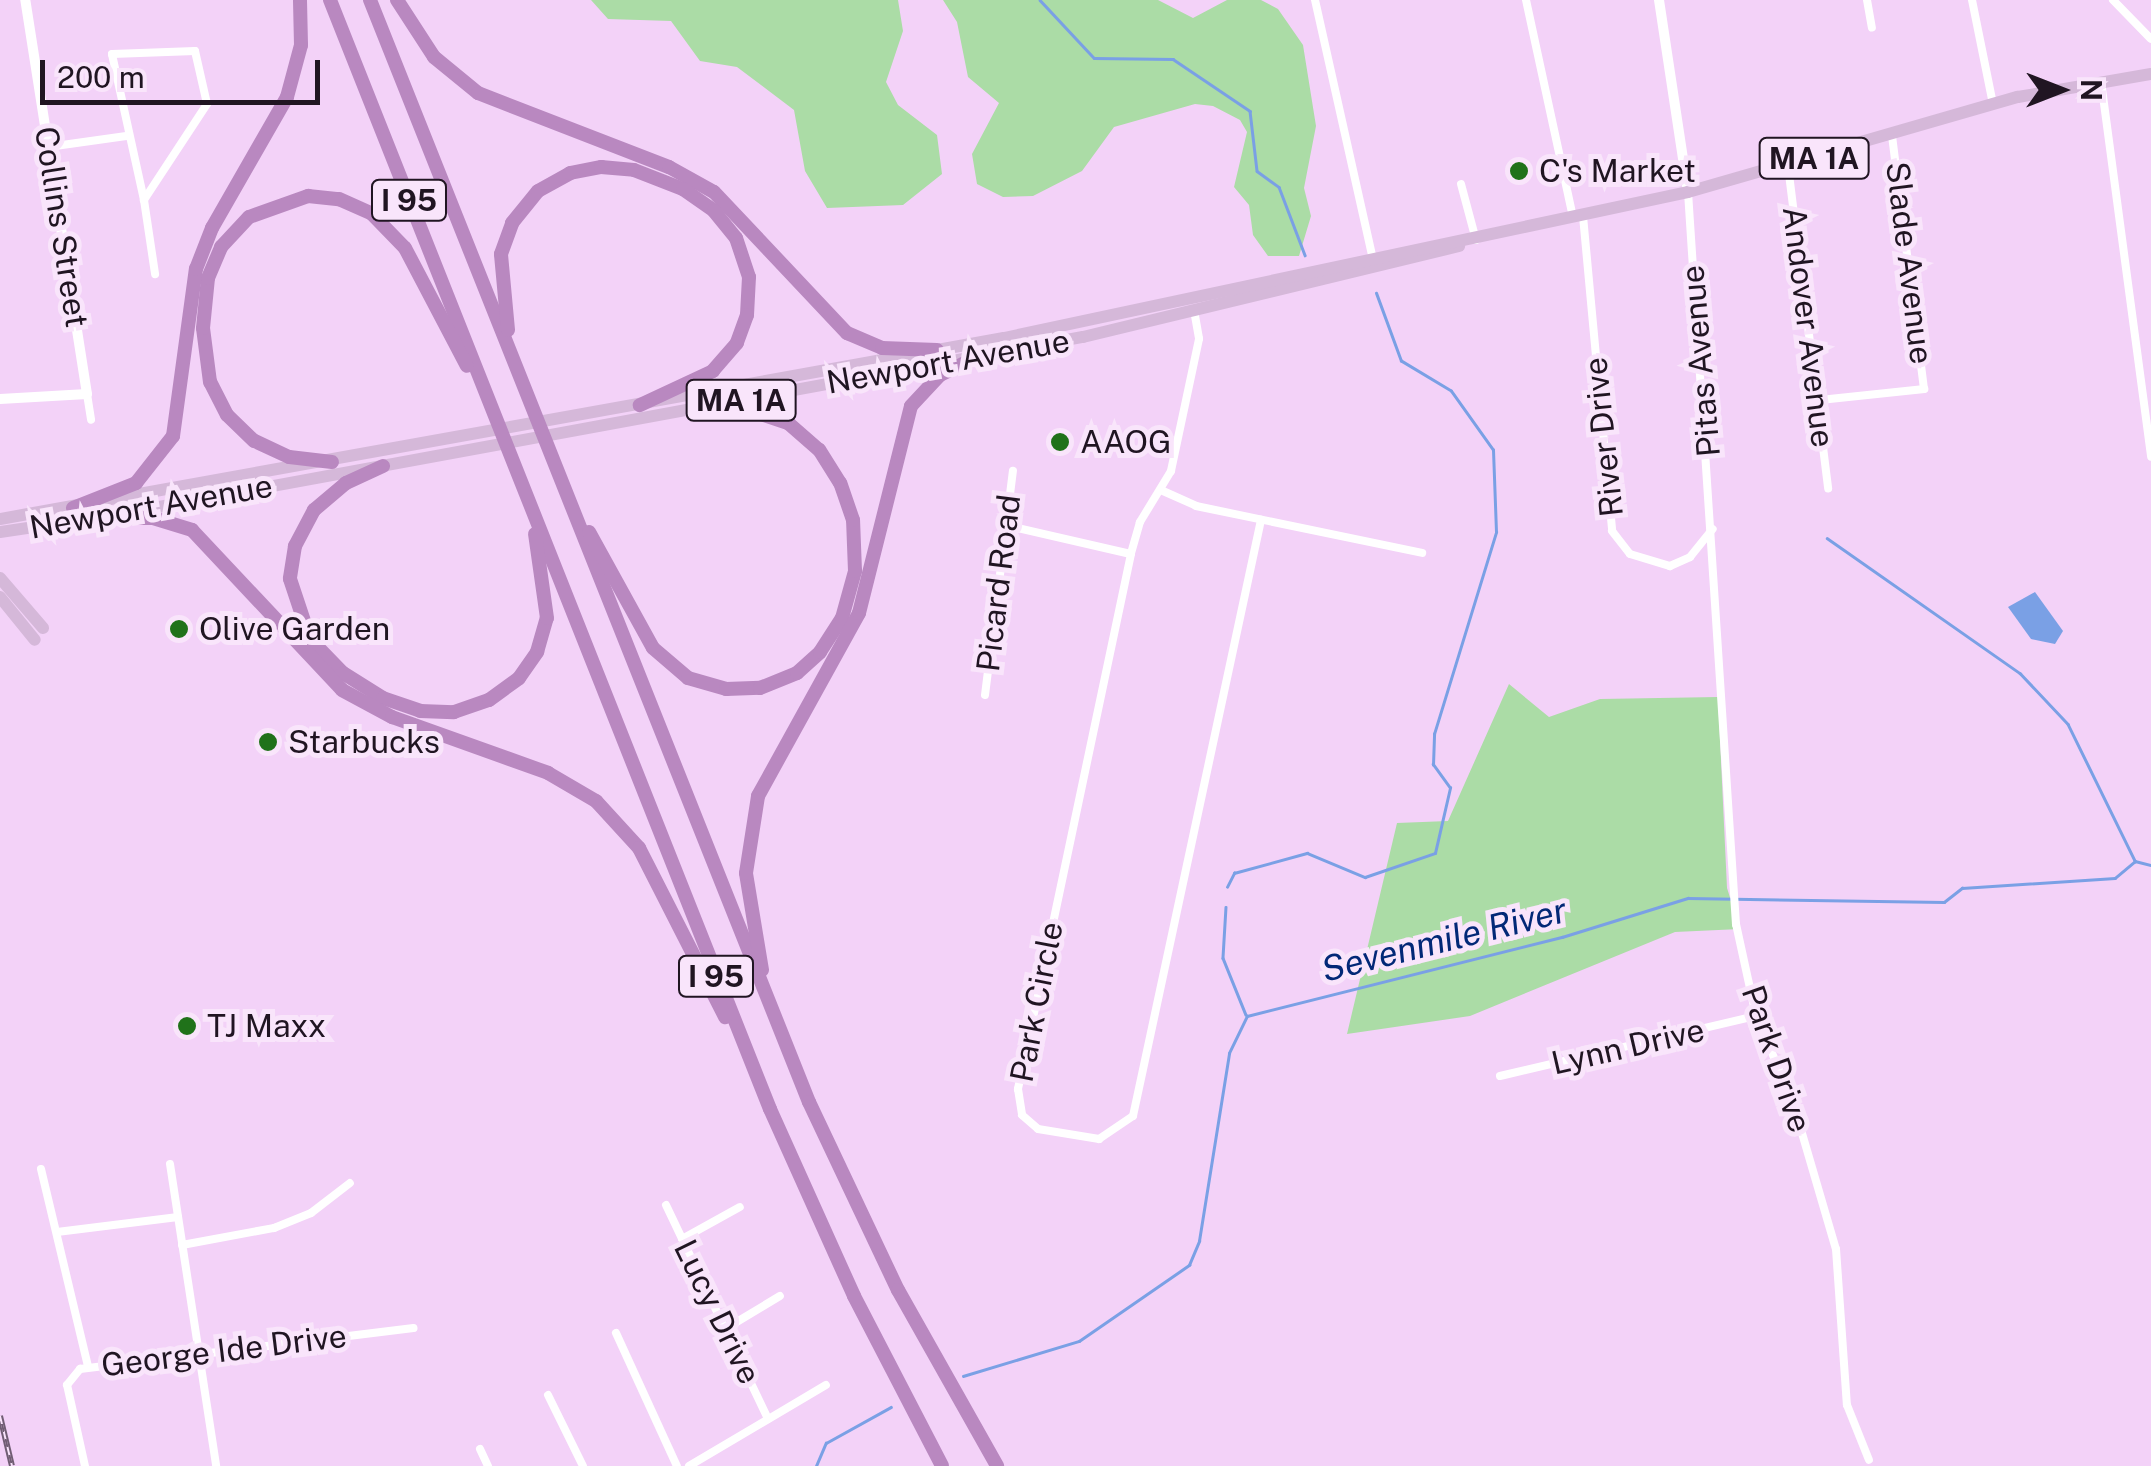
<!DOCTYPE html>
<html>
<head>
<meta charset="utf-8">
<style>
  body { margin:0 }
  #map { position:relative; width:2151px; height:1466px; overflow:hidden; background:#f3d2f8; font-family:"Public Sans",sans-serif }
  div>[style] { position:absolute }
  [style*='--x'] { left:calc(var(--x)*1px); top:calc(var(--y)*1px); width:calc(var(--w)*1px); rotate:calc(var(--a)*1deg) }
  .green>* { inset:0; background:#abdca6 }
  .water>* { inset:0; background:#7aa0e5 }
  .stream>* { height:2.5px; margin:-1.25px; padding:0 1.25px; transform-origin:1.25px; border-radius:1.25px; background:#7aa0e5 }
  .minor>* { height:8px; margin:-4px; padding:0 4px; transform-origin:4px; border-radius:4px; background:#fff }
  .tertiary>* { height:10px; margin:-5px; padding:0 5px; transform-origin:5px; border-radius:5px; background:#fff }
  .primary>* { height:12px; margin:-6px; padding:0 6px; transform-origin:6px; border-radius:6px; background:#d5b8d9 }
  .motorway>* { height:14px; margin:-7px; padding:0 7px; transform-origin:7px; border-radius:7px; background:#b988c0 }
  .rail>* { height:6px; margin-top:-3px; transform-origin:0; background:repeating-linear-gradient(90deg,#f9e5fb 0 8px,#705d73 0 16px); box-sizing:border-box; border-block:2px solid #705d73 }
  .dots>* { width:28px; height:28px; translate:-50% -50%; box-sizing:border-box; border:5px solid #f9e5fb; border-radius:50% }
  span { translate:-50% -50%; white-space:nowrap; text-align:center; line-height:1.15; -webkit-text-stroke:10px #f9e5fb; paint-order:stroke }
  .shield-label span { padding:2px 8px; background:#f9e5fb; border:2px solid; border-radius:8px; -webkit-text-stroke-width:0 }
  .shield-label { font-size:30px; color:#201522; font-weight:700 }
  .poi-label { font-size:32px; color:#201522 }
  .left { translate:0 -50%; text-align:left }
  .street-label { font-size:32px; color:#201522 }
  .water-label { font-size:35px; color:#022877; font-style:italic }
  .north { position:absolute; left:2011px; top:40px; width:100px; height:100px; -webkit-text-stroke:8px #f9e5fb; paint-order:stroke; rotate:90deg; font-size:28px; font-weight:700; line-height:40px; text-align:center; color:#201522 }
  .north::after { content:''; display:block; margin:auto; width:35px; height:45px; background:#201522; clip-path:polygon(50% 0,100% 100%,50% 72%,0 100%) }
  .scale { position:absolute; left:40px; top:60px; width:280px; height:45px; box-sizing:border-box; border:5px solid #201522; border-top:0; padding-left:12px; font-size:30px; line-height:35px; white-space:nowrap; color:#201522; -webkit-text-stroke:8px #f9e5fb; paint-order:stroke }
</style>
</head>
<body>
<div id="map">
  <div class="green">
    <div style="clip-path:polygon(591px 0,898px 0,903px 31px,886px 82px,898px 105px,937px 135px,942px 174px,903px 205px,827px 208px,805px 171px,794px 110px,737px 67px,700px 61px,671px 21px,608px 19px)"></div>
    <div style="clip-path:polygon(943px 0,1158px 0,1193px 18px,1227px 0,1261px 0,1278px 9px,1303px 45px,1316px 126px,1304px 188px,1311px 216px,1299px 256px,1268px 256px,1253px 235px,1249px 205px,1234px 187px,1247px 132px,1240px 120px,1213px 106px,1195px 104px,1114px 127px,1082px 171px,1033px 196px,1003px 197px,977px 184px,972px 154px,999px 103px,968px 77px,957px 22px)"></div>
    <div style="clip-path:polygon(1509px 684px,1549px 717px,1600px 699px,1718px 697px,1727px 888px,1740px 929px,1675px 932px,1470px 1016px,1347px 1034px,1397px 823px,1448px 821px)"></div>
  </div>
  <div class="water">
    <div style="clip-path:polygon(2035px 592px,2063px 631px,2055px 644px,2031px 639px,2008px 607px)"></div>
  </div>
  <div class="stream">
    <div style="--x:1040;--y:0;--w:79;--a:47"></div>
    <div style="--x:1094;--y:58;--w:79;--a:0.7"></div>
    <div style="--x:1173;--y:59;--w:93;--a:34"></div>
    <div style="--x:1250;--y:111;--w:60;--a:83.3"></div>
    <div style="--x:1257;--y:171;--w:27;--a:36"></div>
    <div style="--x:1279;--y:187;--w:73;--a:69.1"></div>
    <div style="--x:1827;--y:538;--w:236;--a:35"></div>
    <div style="--x:2020;--y:673;--w:70;--a:46.7"></div>
    <div style="--x:2068;--y:724;--w:153;--a:63.9"></div>
    <div style="--x:1227;--y:887;--w:16;--a:-63"></div>
    <div style="--x:1234;--y:873;--w:76;--a:-15.3"></div>
    <div style="--x:1307;--y:853;--w:63;--a:22.5"></div>
    <div style="--x:1365;--y:877;--w:74;--a:-18.9"></div>
    <div style="--x:1435;--y:853;--w:67;--a:-77"></div>
    <div style="--x:1450;--y:788;--w:29;--a:-126"></div>
    <div style="--x:1433;--y:765;--w:31;--a:-88"></div>
    <div style="--x:1434;--y:734;--w:211;--a:-72.9"></div>
    <div style="--x:1496;--y:532;--w:82;--a:-92.1"></div>
    <div style="--x:1493;--y:450;--w:72;--a:-125.4"></div>
    <div style="--x:1451;--y:391;--w:58;--a:-149"></div>
    <div style="--x:1401;--y:361;--w:72;--a:-110.2"></div>
    <div style="--x:1226;--y:907;--w:51;--a:93.4"></div>
    <div style="--x:1223;--y:958;--w:61;--a:68"></div>
    <div style="--x:963;--y:1376;--w:121;--a:-16.8"></div>
    <div style="--x:1079;--y:1341;--w:134;--a:-34.6"></div>
    <div style="--x:1189;--y:1265;--w:26;--a:-67"></div>
    <div style="--x:1199;--y:1241;--w:190;--a:-80.9"></div>
    <div style="--x:1229;--y:1053;--w:41;--a:-64.1"></div>
    <div style="--x:1247;--y:1016;--w:325;--a:-14.1"></div>
    <div style="--x:1562;--y:937;--w:132;--a:-17.2"></div>
    <div style="--x:1688;--y:898;--w:256;--a:0.9"></div>
    <div style="--x:1944;--y:902;--w:23;--a:-38"></div>
    <div style="--x:1962;--y:888;--w:153;--a:-3.7"></div>
    <div style="--x:2115;--y:878;--w:26;--a:-40"></div>
    <div style="--x:2135;--y:861;--w:16;--a:14"></div>
    <div style="--x:816;--y:1466;--w:25;--a:-67"></div>
    <div style="--x:826;--y:1443;--w:74;--a:-29"></div>
  </div>
  <div class="minor">
    <div style="--x:1315;--y:0;--w:262;--a:77.4"></div>
    <div style="--x:1526;--y:0;--w:223;--a:77.8"></div>
    <div style="--x:1867;--y:0;--w:28;--a:80"></div>
    <div style="--x:1972;--y:0;--w:106;--a:78.6"></div>
    <div style="--x:2113;--y:0;--w:54;--a:45.7"></div>
    <div style="--x:195;--y:51;--w:54;--a:77.2"></div>
    <div style="--x:207;--y:104;--w:115;--a:123.3"></div>
    <div style="--x:144;--y:200;--w:149;--a:-102.4"></div>
    <div style="--x:112;--y:54;--w:83;--a:-2.1"></div>
    <div style="--x:2101;--y:81;--w:379;--a:82.4"></div>
    <div style="--x:48;--y:147;--w:79;--a:-8"></div>
    <div style="--x:1788;--y:166;--w:325;--a:82.9"></div>
    <div style="--x:1461;--y:184;--w:58;--a:75"></div>
    <div style="--x:1688;--y:192;--w:734;--a:86.25"></div>
    <div style="--x:1736;--y:924;--w:94;--a:77.7"></div>
    <div style="--x:1756;--y:1016;--w:90;--a:66.6"></div>
    <div style="--x:1792;--y:1099;--w:156;--a:73.7"></div>
    <div style="--x:1836;--y:1249;--w:156;--a:86"></div>
    <div style="--x:1847;--y:1405;--w:59;--a:68.2"></div>
    <div style="--x:144;--y:200;--w:75;--a:81.5"></div>
    <div style="--x:1583;--y:216;--w:316;--a:84.7"></div>
    <div style="--x:1612;--y:531;--w:29;--a:52"></div>
    <div style="--x:1630;--y:554;--w:42;--a:16.7"></div>
    <div style="--x:1670;--y:566;--w:22;--a:-24"></div>
    <div style="--x:1690;--y:557;--w:36;--a:-51"></div>
    <div style="--x:1194;--y:310;--w:29;--a:80"></div>
    <div style="--x:1199;--y:339;--w:135;--a:102"></div>
    <div style="--x:1171;--y:471;--w:60;--a:121.3"></div>
    <div style="--x:1140;--y:522;--w:33;--a:106"></div>
    <div style="--x:1131;--y:554;--w:547;--a:101.93"></div>
    <div style="--x:1018;--y:1089;--w:26;--a:81"></div>
    <div style="--x:1022;--y:1115;--w:21;--a:41"></div>
    <div style="--x:1038;--y:1129;--w:62;--a:9.3"></div>
    <div style="--x:1099;--y:1139;--w:41;--a:-34.1"></div>
    <div style="--x:1133;--y:1116;--w:610;--a:-77.88"></div>
    <div style="--x:87;--y:394;--w:26;--a:81"></div>
    <div style="--x:1820;--y:400;--w:105;--a:-6"></div>
    <div style="--x:1924;--y:389;--w:257;--a:-97.2"></div>
    <div style="--x:1163;--y:491;--w:36;--a:24"></div>
    <div style="--x:1196;--y:506;--w:231;--a:11.7"></div>
    <div style="--x:1005;--y:525;--w:129;--a:13"></div>
    <div style="--x:985;--y:695;--w:226;--a:-82.9"></div>
    <div style="--x:1500;--y:1076;--w:263;--a:-13.2"></div>
    <div style="--x:170;--y:1164;--w:305;--a:81.3"></div>
    <div style="--x:41;--y:1169;--w:203;--a:76.6"></div>
    <div style="--x:666;--y:1205;--w:237;--a:64.5"></div>
    <div style="--x:57;--y:1232;--w:122;--a:-7.1"></div>
    <div style="--x:682;--y:1239;--w:66;--a:-28.9"></div>
    <div style="--x:182;--y:1245;--w:94;--a:-10.5"></div>
    <div style="--x:274;--y:1228;--w:40;--a:-22"></div>
    <div style="--x:311;--y:1213;--w:49;--a:-37.6"></div>
    <div style="--x:725;--y:1329;--w:64;--a:-31"></div>
    <div style="--x:616;--y:1333;--w:146;--a:65.4"></div>
    <div style="--x:548;--y:1395;--w:79;--a:63.8"></div>
    <div style="--x:480;--y:1449;--w:19;--a:65"></div>
    <div style="--x:85;--y:1466;--w:83;--a:-102.5"></div>
    <div style="--x:67;--y:1385;--w:21;--a:-51"></div>
    <div style="--x:80;--y:1369;--w:336;--a:-7"></div>
    <div style="--x:689;--y:1466;--w:159;--a:-30.6"></div>
  </div>
  <div class="tertiary">
    <div style="--x:1659;--y:0;--w:194;--a:81.4"></div>
    <div style="--x:0;--y:399;--w:87;--a:-3.3"></div>
    <div style="--x:87;--y:394;--w:399;--a:-98.9"></div>
  </div>
  <div class="primary">
    <div style="--x:121;--y:514;--w:978;--a:-10.43"></div>
    <div style="--x:1083;--y:337;--w:387;--a:-13.6"></div>
    <div style="--x:0;--y:519;--w:1020;--a:-10.22"></div>
    <div style="--x:1004;--y:338;--w:699;--a:-12.05"></div>
    <div style="--x:1688;--y:192;--w:343;--a:-16.1"></div>
    <div style="--x:2018;--y:97;--w:135;--a:-9.8"></div>
    <div style="--x:0;--y:532;--w:102;--a:-8.4"></div>
    <div style="--x:0;--y:578;--w:66;--a:49.3"></div>
    <div style="--x:0;--y:597;--w:55;--a:50.9"></div>
  </div>
  <div class="motorway">
    <div style="--x:330;--y:0;--w:1193;--a:68.36"></div>
    <div style="--x:770;--y:1109;--w:205;--a:65.8"></div>
    <div style="--x:854;--y:1296;--w:191;--a:62.6"></div>
    <div style="--x:370;--y:0;--w:1186;--a:68.28"></div>
    <div style="--x:809;--y:1102;--w:208;--a:64.7"></div>
    <div style="--x:898;--y:1290;--w:202;--a:60.6"></div>
    <div style="--x:397;--y:0;--w:68;--a:57"></div>
    <div style="--x:434;--y:57;--w:57;--a:39.3"></div>
    <div style="--x:478;--y:93;--w:205;--a:21.2"></div>
    <div style="--x:669;--y:167;--w:51;--a:29.1"></div>
    <div style="--x:714;--y:192;--w:194;--a:46.7"></div>
    <div style="--x:847;--y:333;--w:38;--a:23"></div>
    <div style="--x:882;--y:348;--w:55;--a:2.1"></div>
    <div style="--x:508;--y:330;--w:76;--a:-95.3"></div>
    <div style="--x:501;--y:254;--w:33;--a:-70"></div>
    <div style="--x:512;--y:223;--w:41;--a:-50.9"></div>
    <div style="--x:538;--y:191;--w:37;--a:-29"></div>
    <div style="--x:570;--y:173;--w:32;--a:-11"></div>
    <div style="--x:601;--y:167;--w:33;--a:5"></div>
    <div style="--x:634;--y:170;--w:53;--a:21.2"></div>
    <div style="--x:683;--y:189;--w:38;--a:35"></div>
    <div style="--x:714;--y:211;--w:35;--a:51"></div>
    <div style="--x:736;--y:238;--w:41;--a:71.6"></div>
    <div style="--x:749;--y:277;--w:38;--a:93"></div>
    <div style="--x:747;--y:315;--w:30;--a:110"></div>
    <div style="--x:737;--y:343;--w:37;--a:131"></div>
    <div style="--x:713;--y:371;--w:81;--a:155"></div>
    <div style="--x:332;--y:462;--w:43;--a:-173.4"></div>
    <div style="--x:289;--y:457;--w:38;--a:-155"></div>
    <div style="--x:254;--y:441;--w:37;--a:-136"></div>
    <div style="--x:227;--y:415;--w:37;--a:-117"></div>
    <div style="--x:210;--y:382;--w:54;--a:-97.4"></div>
    <div style="--x:203;--y:328;--w:50;--a:-84.3"></div>
    <div style="--x:208;--y:278;--w:34;--a:-67"></div>
    <div style="--x:221;--y:247;--w:41;--a:-47"></div>
    <div style="--x:249;--y:217;--w:63;--a:-19.6"></div>
    <div style="--x:308;--y:196;--w:31;--a:6"></div>
    <div style="--x:339;--y:199;--w:36;--a:24"></div>
    <div style="--x:372;--y:214;--w:47;--a:45.9"></div>
    <div style="--x:405;--y:248;--w:133;--a:62.3"></div>
    <div style="--x:383;--y:466;--w:41;--a:155.3"></div>
    <div style="--x:346;--y:483;--w:42;--a:139.8"></div>
    <div style="--x:314;--y:510;--w:41;--a:117.8"></div>
    <div style="--x:295;--y:546;--w:33;--a:99"></div>
    <div style="--x:290;--y:579;--w:63;--a:71.6"></div>
    <div style="--x:310;--y:639;--w:47;--a:45.9"></div>
    <div style="--x:343;--y:673;--w:47;--a:32"></div>
    <div style="--x:383;--y:698;--w:39;--a:19"></div>
    <div style="--x:420;--y:711;--w:34;--a:2"></div>
    <div style="--x:454;--y:712;--w:37;--a:-19"></div>
    <div style="--x:489;--y:700;--w:37;--a:-36"></div>
    <div style="--x:519;--y:678;--w:32;--a:-55"></div>
    <div style="--x:537;--y:652;--w:35;--a:-74"></div>
    <div style="--x:547;--y:618;--w:85;--a:-98.1"></div>
    <div style="--x:73;--y:508;--w:68;--a:-21.6"></div>
    <div style="--x:136;--y:483;--w:60;--a:-51.8"></div>
    <div style="--x:173;--y:436;--w:169;--a:-82.2"></div>
    <div style="--x:196;--y:269;--w:44;--a:-68.7"></div>
    <div style="--x:212;--y:228;--w:151;--a:-60.2"></div>
    <div style="--x:287;--y:97;--w:54;--a:-74.9"></div>
    <div style="--x:301;--y:45;--w:45;--a:-91.3"></div>
    <div style="--x:93;--y:518;--w:60;--a:0"></div>
    <div style="--x:153;--y:518;--w:41;--a:17.1"></div>
    <div style="--x:192;--y:530;--w:219;--a:46.8"></div>
    <div style="--x:342;--y:690;--w:57;--a:28.4"></div>
    <div style="--x:392;--y:717;--w:166;--a:19.7"></div>
    <div style="--x:548;--y:773;--w:56;--a:30.3"></div>
    <div style="--x:596;--y:801;--w:64;--a:47.5"></div>
    <div style="--x:639;--y:848;--w:190;--a:63"></div>
    <div style="--x:589;--y:532;--w:132;--a:61.1"></div>
    <div style="--x:653;--y:648;--w:46;--a:40.6"></div>
    <div style="--x:688;--y:678;--w:40;--a:16"></div>
    <div style="--x:726;--y:689;--w:34;--a:-2"></div>
    <div style="--x:760;--y:688;--w:40;--a:-22"></div>
    <div style="--x:797;--y:673;--w:31;--a:-42"></div>
    <div style="--x:820;--y:652;--w:40;--a:-57.1"></div>
    <div style="--x:842;--y:618;--w:49;--a:-74.5"></div>
    <div style="--x:855;--y:571;--w:51;--a:-92.2"></div>
    <div style="--x:853;--y:520;--w:39;--a:-109"></div>
    <div style="--x:840;--y:483;--w:39;--a:-122"></div>
    <div style="--x:819;--y:450;--w:41;--a:-138.9"></div>
    <div style="--x:788;--y:423;--w:44;--a:-161.6"></div>
    <div style="--x:746;--y:409;--w:44;--a:-177.4"></div>
    <div style="--x:762;--y:970;--w:98;--a:-99.4"></div>
    <div style="--x:746;--y:873;--w:78;--a:-81.1"></div>
    <div style="--x:758;--y:796;--w:209;--a:-61.1"></div>
    <div style="--x:859;--y:613;--w:213;--a:-75.9"></div>
    <div style="--x:911;--y:406;--w:42;--a:-46.9"></div>
    <div style="--x:940;--y:375;--w:41;--a:-25.9"></div>
  </div>
  <div class="rail">
    <div style="--x:0;--y:1416;--w:51;--a:76.5"></div>
  </div>
  <div class="dots">
    <div style="left:1519px;top:171px;background:#20721a"></div>
    <div style="left:1060px;top:442px;background:#20721a"></div>
    <div style="left:179px;top:629px;background:#20721a"></div>
    <div style="left:268px;top:742px;background:#20721a"></div>
    <div style="left:187px;top:1026px;background:#20721a"></div>
  </div>
  <div class="shield-label">
    <span style="left:1814px;top:158px">MA 1A</span>
    <span style="left:409px;top:200px">I 95</span>
    <span style="left:741px;top:400px">MA 1A</span>
    <span style="left:716px;top:976px">I 95</span>
  </div>
  <div class="poi-label">
    <span class="left" style="left:1539px;top:171px">C's Market</span>
    <span class="left" style="left:1080px;top:442px">AAOG</span>
    <span class="left" style="left:199px;top:629px">Olive Garden</span>
    <span class="left" style="left:288px;top:742px">Starbucks</span>
    <span class="left" style="left:207px;top:1026px">TJ Maxx</span>
  </div>
  <div class="street-label">
    <span style="left:61px;top:227px;rotate:81deg">Collins Street</span>
    <span style="left:1909px;top:263px;rotate:83deg">Slade Avenue</span>
    <span style="left:1808px;top:327px;rotate:83deg">Andover Avenue</span>
    <span style="left:1701px;top:361px;rotate:-95deg">Pitas Avenue</span>
    <span style="left:948px;top:362px;rotate:-10deg">Newport Avenue</span>
    <span style="left:1604px;top:437px;rotate:-96deg">River Drive</span>
    <span style="left:151px;top:507px;rotate:-10deg">Newport Avenue</span>
    <span style="left:999px;top:583px;rotate:-83deg">Picard Road</span>
    <span style="left:1037px;top:1002px;rotate:-79deg">Park Circle</span>
    <span style="left:1628px;top:1047px;rotate:-13deg">Lynn Drive</span>
    <span style="left:1776px;top:1059px;rotate:71deg">Park Drive</span>
    <span style="left:717px;top:1312px;rotate:64deg">Lucy Drive</span>
    <span style="left:224px;top:1351px;rotate:-7deg">George Ide Drive</span>
  </div>
  <div class="water-label">
    <span style="left:1444px;top:940px;rotate:-14deg">Sevenmile River</span>
  </div>
  <div class="north">N</div>
  <div class="scale">200 m</div>
</div>
</body>
</html>
